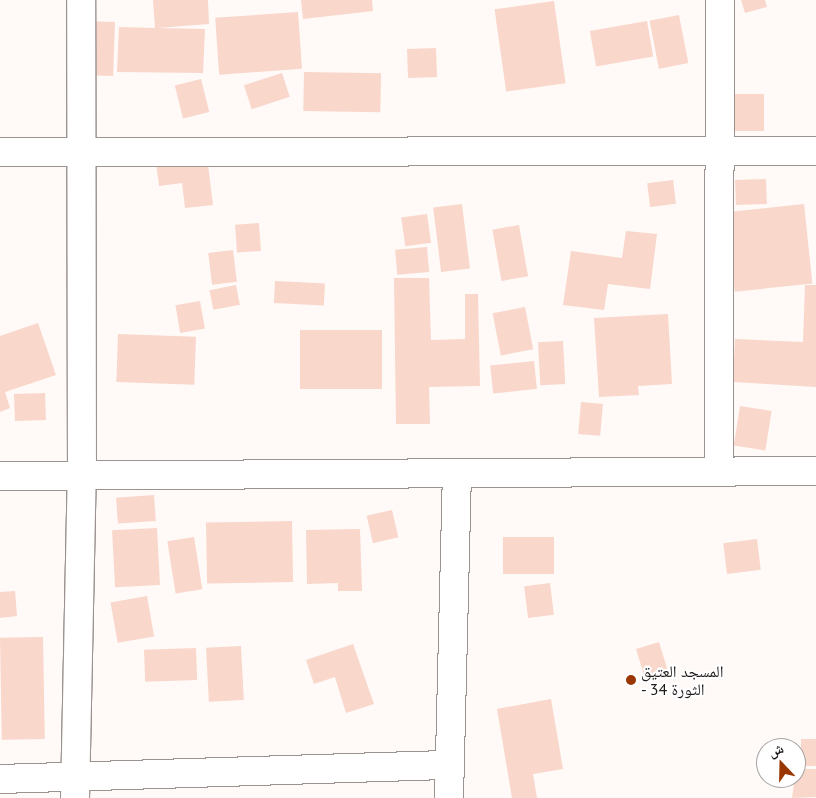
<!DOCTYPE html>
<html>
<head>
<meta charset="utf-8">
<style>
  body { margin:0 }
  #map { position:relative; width:816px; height:798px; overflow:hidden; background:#fff9f7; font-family:"PT Sans","Noto Naskh Arabic",sans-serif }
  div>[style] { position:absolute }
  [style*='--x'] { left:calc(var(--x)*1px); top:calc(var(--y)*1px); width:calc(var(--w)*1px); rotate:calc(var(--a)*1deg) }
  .building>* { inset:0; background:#f9d7cb; transform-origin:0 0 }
  .roads { filter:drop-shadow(1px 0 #9b9390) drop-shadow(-1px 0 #9b9390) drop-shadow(0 1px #9b9390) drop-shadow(0 -1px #9b9390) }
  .minor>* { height:28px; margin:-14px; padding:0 14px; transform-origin:14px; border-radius:14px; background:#fff }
  .dots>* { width:14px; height:14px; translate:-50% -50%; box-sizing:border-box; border:2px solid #fff; border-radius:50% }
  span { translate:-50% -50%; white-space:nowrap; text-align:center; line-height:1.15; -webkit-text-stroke:4px #fff; paint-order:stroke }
  .poi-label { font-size:16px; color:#1f1b1a }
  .left { translate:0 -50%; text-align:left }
  .north { position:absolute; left:756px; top:738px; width:50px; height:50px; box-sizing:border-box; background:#fff; border:1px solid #a5a4a3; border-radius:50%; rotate:339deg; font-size:14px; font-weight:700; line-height:20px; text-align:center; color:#1f1b1a }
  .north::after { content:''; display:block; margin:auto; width:18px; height:22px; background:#9a3601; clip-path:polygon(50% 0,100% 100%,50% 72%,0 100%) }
</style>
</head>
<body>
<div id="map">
  <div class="building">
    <div style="clip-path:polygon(153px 0,208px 0,209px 24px,157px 28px,205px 29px,203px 73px,117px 72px,119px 27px,155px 28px)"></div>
    <div style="clip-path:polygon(301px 0,372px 0,373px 11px,303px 19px)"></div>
    <div style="clip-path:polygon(741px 0,765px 0,767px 7px,745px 13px)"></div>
    <div style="left:554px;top:1px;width:83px;height:60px;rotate:82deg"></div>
    <div style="left:298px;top:12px;width:57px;height:83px;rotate:86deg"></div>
    <div style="left:679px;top:15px;width:49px;height:30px;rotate:79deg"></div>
    <div style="left:84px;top:21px;width:31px;height:54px;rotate:2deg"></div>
    <div style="left:647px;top:21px;width:36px;height:58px;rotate:80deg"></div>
    <div style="left:436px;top:48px;width:29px;height:29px;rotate:88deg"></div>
    <div style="left:304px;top:72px;width:77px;height:39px;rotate:1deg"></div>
    <div style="left:282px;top:73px;width:25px;height:40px;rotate:72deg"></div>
    <div style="left:201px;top:79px;width:34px;height:27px;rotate:76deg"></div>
    <div style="left:764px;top:94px;width:37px;height:40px;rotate:90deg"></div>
    <div style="clip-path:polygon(207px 157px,213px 205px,185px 208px,182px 183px,159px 186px,156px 163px)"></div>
    <div style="left:766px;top:179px;width:25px;height:31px;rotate:88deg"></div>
    <div style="left:673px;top:180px;width:24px;height:26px;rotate:83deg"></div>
    <div style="left:462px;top:204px;width:65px;height:29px;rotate:83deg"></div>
    <div style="left:804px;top:204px;width:80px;height:78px;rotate:84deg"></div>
    <div style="left:427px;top:214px;width:29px;height:26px;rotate:82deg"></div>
    <div style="left:259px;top:223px;width:28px;height:24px;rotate:86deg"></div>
    <div style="left:519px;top:225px;width:52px;height:27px;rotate:80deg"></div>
    <div style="clip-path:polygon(626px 231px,657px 234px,650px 289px,608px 284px,604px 310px,563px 305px,571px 251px,622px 258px)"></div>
    <div style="left:427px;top:247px;width:25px;height:32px;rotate:85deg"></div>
    <div style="left:233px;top:250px;width:32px;height:25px;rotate:83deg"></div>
    <div style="clip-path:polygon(394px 278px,429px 278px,431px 340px,465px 339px,465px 294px,478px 294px,480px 386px,429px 387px,430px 424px,396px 424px)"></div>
    <div style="left:275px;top:281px;width:50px;height:22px;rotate:3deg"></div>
    <div style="left:236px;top:285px;width:20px;height:27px;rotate:79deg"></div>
    <div style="clip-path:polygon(805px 285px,816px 285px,816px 387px,733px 382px,735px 339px,803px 342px)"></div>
    <div style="left:200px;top:301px;width:28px;height:25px;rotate:80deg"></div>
    <div style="left:525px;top:307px;width:43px;height:33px;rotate:79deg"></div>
    <div style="clip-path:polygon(668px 314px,672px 384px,638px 386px,639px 395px,599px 397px,594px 318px)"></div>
    <div style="clip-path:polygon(38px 323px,56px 375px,5px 392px,10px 408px,0 412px,0 336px)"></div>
    <div style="left:382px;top:330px;width:59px;height:82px;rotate:90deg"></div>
    <div style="left:118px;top:334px;width:78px;height:48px;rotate:2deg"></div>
    <div style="left:563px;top:341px;width:43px;height:25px;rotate:87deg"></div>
    <div style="left:534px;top:361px;width:28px;height:44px;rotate:84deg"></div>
    <div style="left:45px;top:393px;width:27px;height:31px;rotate:88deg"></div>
    <div style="left:581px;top:402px;width:22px;height:32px;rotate:5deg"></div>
    <div style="left:740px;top:406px;width:32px;height:40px;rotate:9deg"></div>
    <div style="left:154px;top:495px;width:26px;height:38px;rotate:86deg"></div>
    <div style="left:392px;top:510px;width:28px;height:26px;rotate:77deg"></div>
    <div style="left:292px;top:521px;width:61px;height:86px;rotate:89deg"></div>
    <div style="left:157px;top:528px;width:57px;height:45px;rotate:87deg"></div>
    <div style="clip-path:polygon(360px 529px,362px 591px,338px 591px,338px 583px,307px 584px,306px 530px)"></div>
    <div style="left:194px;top:537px;width:53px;height:27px;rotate:81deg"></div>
    <div style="left:503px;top:537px;width:51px;height:37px"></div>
    <div style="left:757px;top:539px;width:31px;height:34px;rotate:83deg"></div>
    <div style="left:550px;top:583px;width:32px;height:26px;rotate:83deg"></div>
    <div style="clip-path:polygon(15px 591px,17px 616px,0 618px,0 592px)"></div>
    <div style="left:147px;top:596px;width:41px;height:37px;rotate:80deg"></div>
    <div style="left:43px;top:637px;width:102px;height:43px;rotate:89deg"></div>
    <div style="left:659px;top:642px;width:28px;height:24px;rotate:73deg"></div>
    <div style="clip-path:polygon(353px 644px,374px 704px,346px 713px,335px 677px,314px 684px,306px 660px)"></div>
    <div style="left:241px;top:646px;width:54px;height:35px;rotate:87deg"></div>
    <div style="left:196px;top:648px;width:32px;height:52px;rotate:88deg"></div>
    <div style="clip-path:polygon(551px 699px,563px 769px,533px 774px,537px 798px,512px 798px,497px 709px)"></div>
    <div style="left:816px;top:739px;width:27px;height:15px;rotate:90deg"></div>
    <div style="clip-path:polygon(796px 769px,816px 769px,816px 797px,792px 798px)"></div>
  </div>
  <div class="roads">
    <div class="minor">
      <div style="--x:0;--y:152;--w:816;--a:-0.07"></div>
      <div style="--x:719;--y:470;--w:470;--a:-89.9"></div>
      <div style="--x:0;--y:476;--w:816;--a:-0.35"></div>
      <div style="--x:0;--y:779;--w:449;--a:-1.8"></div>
      <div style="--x:75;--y:798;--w:321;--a:-88.8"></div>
      <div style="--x:82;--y:477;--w:477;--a:-90.1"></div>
      <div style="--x:449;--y:798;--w:322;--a:-88.6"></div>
    </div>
  </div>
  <div class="dots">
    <div style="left:631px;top:680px;background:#9a3601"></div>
  </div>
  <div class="poi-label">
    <span class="left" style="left:641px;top:680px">المسجد العتيق<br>- الثورة 34</span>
  </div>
  <div class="north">ش</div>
</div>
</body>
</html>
